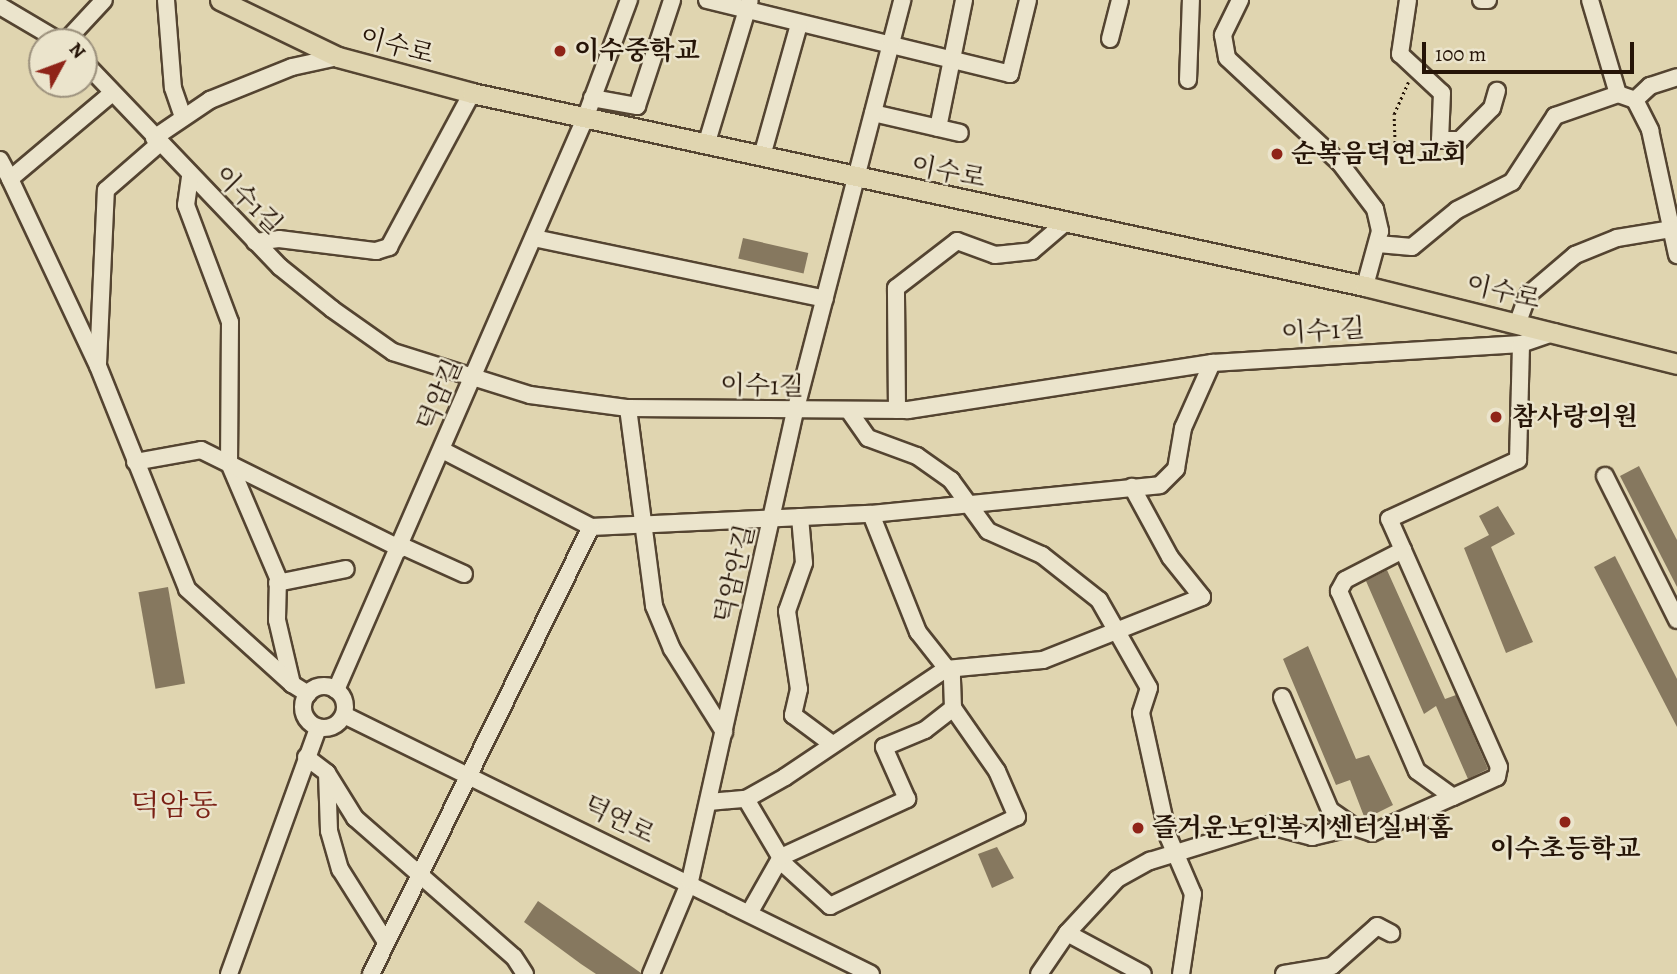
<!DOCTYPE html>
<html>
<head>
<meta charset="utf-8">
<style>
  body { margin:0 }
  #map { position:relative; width:1677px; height:974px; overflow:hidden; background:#e0d5b0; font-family:Alegreya,"Noto Serif KR",serif }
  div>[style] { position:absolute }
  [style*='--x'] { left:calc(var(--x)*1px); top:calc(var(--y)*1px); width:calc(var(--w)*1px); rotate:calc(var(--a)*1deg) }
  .building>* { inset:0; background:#86785f; transform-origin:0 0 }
  .path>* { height:2.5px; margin-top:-1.25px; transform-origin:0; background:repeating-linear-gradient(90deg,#251407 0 2px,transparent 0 5.5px) }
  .roads { filter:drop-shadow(2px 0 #544431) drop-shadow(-2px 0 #544431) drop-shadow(0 2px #544431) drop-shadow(0 -2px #544431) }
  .minor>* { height:16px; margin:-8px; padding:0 8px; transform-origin:8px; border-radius:8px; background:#ebe4cc }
  .minor>.ring { margin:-8px; padding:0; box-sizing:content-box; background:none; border:16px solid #ebe4cc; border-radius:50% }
  .major>* { height:19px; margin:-9.5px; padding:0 9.5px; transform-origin:9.5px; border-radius:9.5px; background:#e0d5b0 }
  .dots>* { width:19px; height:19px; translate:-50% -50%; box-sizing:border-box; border:4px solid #ebe4cc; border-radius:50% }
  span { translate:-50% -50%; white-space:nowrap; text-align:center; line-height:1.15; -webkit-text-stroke:5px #ebe4cc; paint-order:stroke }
  .street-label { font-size:26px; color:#251407 }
  .poi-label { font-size:26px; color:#251407; font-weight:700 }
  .left { translate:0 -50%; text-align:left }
  .quarter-label { font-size:30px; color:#7a1f14 }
  .north { position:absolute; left:28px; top:28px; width:70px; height:70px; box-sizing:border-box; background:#ebe4cc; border:2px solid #9c917d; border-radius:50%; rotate:49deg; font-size:19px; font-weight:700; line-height:28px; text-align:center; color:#251407 }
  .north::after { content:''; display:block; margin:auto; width:24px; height:32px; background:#8f2418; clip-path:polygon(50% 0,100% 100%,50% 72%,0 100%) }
  .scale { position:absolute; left:1422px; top:42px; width:212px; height:32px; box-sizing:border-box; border:4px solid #251407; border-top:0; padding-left:9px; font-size:21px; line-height:24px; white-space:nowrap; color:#251407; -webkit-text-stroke:5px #ebe4cc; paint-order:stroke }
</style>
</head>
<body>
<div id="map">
  <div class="building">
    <div style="left:743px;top:238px;width:67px;height:21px;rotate:13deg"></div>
    <div style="clip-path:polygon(1639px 466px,1677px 540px,1677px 587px,1620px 476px)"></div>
    <div style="clip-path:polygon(1498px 506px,1515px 534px,1491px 547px,1533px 642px,1506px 653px,1464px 548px,1489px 535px,1479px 516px)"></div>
    <div style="clip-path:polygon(1615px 556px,1677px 679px,1677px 727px,1594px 567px)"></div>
    <div style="clip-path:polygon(1387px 570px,1445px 699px,1456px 695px,1488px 769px,1468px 779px,1436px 706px,1424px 714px,1366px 581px)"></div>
    <div style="left:168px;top:587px;width:98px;height:30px;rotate:80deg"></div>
    <div style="clip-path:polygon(1308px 646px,1356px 759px,1369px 755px,1393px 805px,1365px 819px,1350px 780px,1336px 785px,1283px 659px)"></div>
    <div style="clip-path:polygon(997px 847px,1014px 878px,992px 888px,978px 854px)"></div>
    <div style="clip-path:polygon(538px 901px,641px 973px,641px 974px,596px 974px,581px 964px,524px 922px)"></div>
  </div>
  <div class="path">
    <div style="--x:1395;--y:148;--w:34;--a:-92"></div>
    <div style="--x:1394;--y:114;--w:35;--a:-66"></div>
  </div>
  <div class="roads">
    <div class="minor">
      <div style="--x:166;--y:0;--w:88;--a:85.5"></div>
      <div style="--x:173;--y:88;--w:28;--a:71"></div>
      <div style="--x:707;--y:0;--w:312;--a:13.7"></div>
      <div style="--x:1010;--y:74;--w:76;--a:-76.3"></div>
      <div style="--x:1240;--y:0;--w:39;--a:116"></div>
      <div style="--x:1223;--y:35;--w:23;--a:80"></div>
      <div style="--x:1227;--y:58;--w:154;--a:42.9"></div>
      <div style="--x:1340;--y:163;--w:58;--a:52.7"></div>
      <div style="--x:1375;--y:209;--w:23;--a:77"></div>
      <div style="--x:1380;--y:231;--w:57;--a:105.3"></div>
      <div style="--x:1408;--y:0;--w:55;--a:98.4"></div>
      <div style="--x:1400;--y:54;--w:57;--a:42.9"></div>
      <div style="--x:1442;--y:93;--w:47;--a:92.4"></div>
      <div style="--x:1440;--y:140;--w:20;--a:0"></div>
      <div style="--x:1460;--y:140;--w:45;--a:-45"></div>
      <div style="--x:1492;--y:108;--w:18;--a:-74"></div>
      <div style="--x:1481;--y:0;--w:7;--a:0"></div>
      <div style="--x:0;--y:6;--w:71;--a:30.5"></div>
      <div style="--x:1110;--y:39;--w:40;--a:-75.6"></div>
      <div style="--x:65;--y:42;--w:57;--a:-47.1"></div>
      <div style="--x:84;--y:62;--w:284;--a:46.3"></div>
      <div style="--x:280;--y:267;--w:67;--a:38.9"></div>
      <div style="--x:332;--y:309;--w:75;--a:35.2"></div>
      <div style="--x:393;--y:352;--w:144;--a:17.4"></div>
      <div style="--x:530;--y:395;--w:99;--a:7.6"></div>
      <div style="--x:628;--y:408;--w:280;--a:0.4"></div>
      <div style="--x:908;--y:410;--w:308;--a:-8.8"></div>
      <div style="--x:1212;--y:363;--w:310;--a:-3.5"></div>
      <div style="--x:1521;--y:344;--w:36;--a:-19"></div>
      <div style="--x:1188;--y:80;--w:80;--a:-87.9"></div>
      <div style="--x:1618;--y:94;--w:18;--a:19"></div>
      <div style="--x:1635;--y:100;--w:34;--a:63"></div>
      <div style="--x:1650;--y:130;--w:128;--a:77.8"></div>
      <div style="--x:592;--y:98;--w:46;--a:10.1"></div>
      <div style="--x:637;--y:106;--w:112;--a:-71.7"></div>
      <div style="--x:1635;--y:100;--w:21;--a:-43"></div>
      <div style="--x:1650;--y:86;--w:28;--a:-18"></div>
      <div style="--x:873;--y:113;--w:89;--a:12.9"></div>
      <div style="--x:938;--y:128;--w:131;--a:-78.5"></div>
      <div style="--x:154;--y:138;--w:68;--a:-34.2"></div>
      <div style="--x:210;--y:100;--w:88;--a:-21.9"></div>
      <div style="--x:292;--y:67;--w:47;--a:-12.3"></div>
      <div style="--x:707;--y:142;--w:148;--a:-73.2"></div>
      <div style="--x:762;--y:156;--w:137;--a:-74.3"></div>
      <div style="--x:0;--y:160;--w:21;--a:62"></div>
      <div style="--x:10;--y:179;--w:133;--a:-40.1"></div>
      <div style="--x:190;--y:177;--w:28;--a:98"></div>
      <div style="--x:186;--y:205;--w:125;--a:69.4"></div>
      <div style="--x:230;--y:322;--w:141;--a:90.4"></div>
      <div style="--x:229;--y:463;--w:125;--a:66.9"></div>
      <div style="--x:278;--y:578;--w:42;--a:91.4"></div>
      <div style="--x:277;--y:620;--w:66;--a:76.8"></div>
      <div style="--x:292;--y:684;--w:19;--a:32"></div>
      <div style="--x:10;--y:179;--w:207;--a:64.8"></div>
      <div style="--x:98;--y:366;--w:240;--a:68.2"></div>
      <div style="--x:187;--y:589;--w:142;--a:42.1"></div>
      <div style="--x:534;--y:238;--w:297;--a:11.8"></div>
      <div style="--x:255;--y:242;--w:24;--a:-7"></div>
      <div style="--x:279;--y:239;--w:98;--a:7.1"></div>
      <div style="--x:376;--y:251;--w:14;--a:-17"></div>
      <div style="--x:389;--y:247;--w:175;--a:-61.7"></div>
      <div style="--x:1378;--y:244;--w:34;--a:5"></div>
      <div style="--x:1412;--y:247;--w:58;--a:-39.4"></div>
      <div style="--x:1457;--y:210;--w:62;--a:-27"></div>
      <div style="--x:1512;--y:182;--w:79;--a:-56.9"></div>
      <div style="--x:1555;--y:116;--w:67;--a:-19.2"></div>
      <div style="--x:1618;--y:94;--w:98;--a:-106.6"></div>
      <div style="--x:1518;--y:322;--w:29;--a:-70"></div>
      <div style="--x:1528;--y:295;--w:62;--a:-40.4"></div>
      <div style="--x:1575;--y:255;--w:45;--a:-22"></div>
      <div style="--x:1617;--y:238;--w:56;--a:-9.3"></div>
      <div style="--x:98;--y:364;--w:174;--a:-87.4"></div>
      <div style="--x:106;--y:190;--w:70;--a:-41"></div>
      <div style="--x:628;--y:408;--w:200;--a:82.5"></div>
      <div style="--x:654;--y:606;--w:47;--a:67.3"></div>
      <div style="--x:672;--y:649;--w:98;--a:57.9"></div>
      <div style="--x:897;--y:410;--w:122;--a:-90.5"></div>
      <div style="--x:896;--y:288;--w:77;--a:-37.6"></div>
      <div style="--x:957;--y:241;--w:40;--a:20.2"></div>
      <div style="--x:995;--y:255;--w:37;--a:-6"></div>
      <div style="--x:1032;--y:251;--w:45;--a:-40.5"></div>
      <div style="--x:849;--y:411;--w:33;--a:55"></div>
      <div style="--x:868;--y:438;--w:52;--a:20.2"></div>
      <div style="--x:917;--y:456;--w:42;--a:35.2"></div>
      <div style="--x:951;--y:480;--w:63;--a:54"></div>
      <div style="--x:988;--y:531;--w:59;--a:24"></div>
      <div style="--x:1042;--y:555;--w:73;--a:38.3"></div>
      <div style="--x:1099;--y:600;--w:101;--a:60.4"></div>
      <div style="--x:1149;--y:688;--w:26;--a:108"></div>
      <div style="--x:1141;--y:713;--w:126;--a:77.6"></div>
      <div style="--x:1168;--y:836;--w:63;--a:66.7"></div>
      <div style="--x:1193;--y:894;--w:81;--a:98.5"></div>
      <div style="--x:444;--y:451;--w:165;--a:27.3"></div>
      <div style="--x:591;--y:527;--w:280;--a:-2.7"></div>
      <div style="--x:871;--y:514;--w:290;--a:-5.7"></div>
      <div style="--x:1160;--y:485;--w:23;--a:-45"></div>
      <div style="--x:1176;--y:469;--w:42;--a:-80.3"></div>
      <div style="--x:1183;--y:428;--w:71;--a:-66"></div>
      <div style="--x:135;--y:462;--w:67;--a:-10.3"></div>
      <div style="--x:201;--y:450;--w:223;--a:26.3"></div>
      <div style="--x:1605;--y:476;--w:161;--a:63.4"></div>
      <div style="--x:800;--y:517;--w:46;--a:85"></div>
      <div style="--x:804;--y:563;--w:51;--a:109.5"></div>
      <div style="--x:787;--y:611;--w:79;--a:81.3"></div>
      <div style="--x:799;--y:689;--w:27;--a:103"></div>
      <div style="--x:793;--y:715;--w:49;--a:36.6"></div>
      <div style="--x:402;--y:546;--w:68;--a:24.3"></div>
      <div style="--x:1403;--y:550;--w:65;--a:152.7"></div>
      <div style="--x:1345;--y:580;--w:13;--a:119"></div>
      <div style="--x:1339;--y:591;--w:196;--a:66.6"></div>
      <div style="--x:1417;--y:771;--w:44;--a:35.8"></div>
      <div style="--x:1453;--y:797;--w:48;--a:-24.4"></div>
      <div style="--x:1497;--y:777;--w:10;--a:-79"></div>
      <div style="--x:1499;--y:767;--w:237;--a:-113.9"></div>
      <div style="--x:1403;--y:550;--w:34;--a:-114"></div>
      <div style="--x:1389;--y:519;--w:142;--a:-24.6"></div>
      <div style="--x:1518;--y:460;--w:116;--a:-88.5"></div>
      <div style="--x:277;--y:583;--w:70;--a:-11.5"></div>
      <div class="ring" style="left:303px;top:686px;width:26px;height:26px"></div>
      <div style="--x:336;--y:690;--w:626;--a:-66.46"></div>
      <div style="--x:586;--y:116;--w:124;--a:-69.7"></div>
      <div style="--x:1282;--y:697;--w:123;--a:67"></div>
      <div style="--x:1330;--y:810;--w:29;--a:35"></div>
      <div style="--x:1354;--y:827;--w:19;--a:18"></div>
      <div style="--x:1372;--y:833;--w:89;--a:-24"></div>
      <div style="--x:344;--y:715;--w:587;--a:26.17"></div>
      <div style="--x:306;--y:757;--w:26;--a:37"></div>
      <div style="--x:327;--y:773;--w:58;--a:88"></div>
      <div style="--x:329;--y:831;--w:40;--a:74"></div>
      <div style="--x:340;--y:869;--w:86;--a:57.8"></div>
      <div style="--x:327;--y:773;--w:53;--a:58.1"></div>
      <div style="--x:355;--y:818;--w:211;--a:41.2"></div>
      <div style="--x:514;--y:957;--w:20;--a:57"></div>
      <div style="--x:746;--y:799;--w:77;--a:59.4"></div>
      <div style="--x:785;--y:865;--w:61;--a:42.3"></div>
      <div style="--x:830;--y:906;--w:207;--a:-25.5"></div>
      <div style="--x:1017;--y:817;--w:50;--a:-113.5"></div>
      <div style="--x:997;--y:771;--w:77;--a:-124.9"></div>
      <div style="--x:953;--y:708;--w:33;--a:-92"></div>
      <div style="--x:952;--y:675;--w:55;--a:-128.3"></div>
      <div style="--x:918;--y:632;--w:127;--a:-111.7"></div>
      <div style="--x:709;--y:802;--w:37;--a:-5"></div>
      <div style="--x:746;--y:799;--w:45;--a:-29.4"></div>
      <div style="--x:785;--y:777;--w:194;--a:-33.9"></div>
      <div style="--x:946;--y:669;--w:97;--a:-5.3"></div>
      <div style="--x:1043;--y:660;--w:171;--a:-21.6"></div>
      <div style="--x:1202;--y:597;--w:51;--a:-128.7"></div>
      <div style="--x:1170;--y:557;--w:80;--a:-118.5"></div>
      <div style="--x:751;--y:910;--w:61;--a:-60.5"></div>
      <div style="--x:781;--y:857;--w:139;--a:-24.7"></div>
      <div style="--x:907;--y:799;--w:57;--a:-113.9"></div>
      <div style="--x:884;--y:747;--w:44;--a:-22.5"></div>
      <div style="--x:925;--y:730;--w:36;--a:-38"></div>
      <div style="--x:1067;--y:933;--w:74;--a:-47.2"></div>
      <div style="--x:1117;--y:879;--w:38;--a:-29"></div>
      <div style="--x:1150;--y:861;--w:122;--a:-17.1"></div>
      <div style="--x:1267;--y:825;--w:47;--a:14.9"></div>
      <div style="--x:1312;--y:837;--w:43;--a:-13.4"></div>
      <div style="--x:229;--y:974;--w:262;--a:-70.1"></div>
      <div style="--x:371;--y:974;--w:498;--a:-63.8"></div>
      <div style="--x:651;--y:974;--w:101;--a:-67.2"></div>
      <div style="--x:690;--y:881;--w:481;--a:-77.4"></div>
      <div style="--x:795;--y:412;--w:426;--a:-75.4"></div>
      <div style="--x:1039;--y:974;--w:50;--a:-55.7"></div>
      <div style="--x:1067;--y:933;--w:86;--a:28.3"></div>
      <div style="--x:1284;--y:974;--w:49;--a:-9.5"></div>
      <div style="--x:1332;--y:966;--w:60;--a:-41.6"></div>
      <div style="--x:1377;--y:926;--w:16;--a:27"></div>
    </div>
    <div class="major">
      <div style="--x:220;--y:0;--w:131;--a:25.8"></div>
      <div style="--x:338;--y:57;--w:139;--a:15"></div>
      <div style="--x:472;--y:93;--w:914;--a:12.2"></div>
      <div style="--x:1365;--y:286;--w:322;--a:14"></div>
    </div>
  </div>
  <div class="dots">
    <div style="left:560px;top:51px;background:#8f2418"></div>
    <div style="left:1277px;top:154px;background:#8f2418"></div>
    <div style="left:1496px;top:417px;background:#8f2418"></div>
    <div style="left:1565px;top:822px;background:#8f2418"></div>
    <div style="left:1138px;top:828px;background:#8f2418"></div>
  </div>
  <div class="street-label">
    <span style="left:397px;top:46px;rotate:15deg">이수로</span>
    <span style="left:948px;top:172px;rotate:11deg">이수로</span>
    <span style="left:248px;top:200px;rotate:45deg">이수1길</span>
    <span style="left:1503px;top:292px;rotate:13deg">이수로</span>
    <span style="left:1323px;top:331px;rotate:-4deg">이수1길</span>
    <span style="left:762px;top:386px;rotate:1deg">이수1길</span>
    <span style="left:440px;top:395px;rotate:-67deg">덕암길</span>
    <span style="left:735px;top:574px;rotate:-77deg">덕암안길</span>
    <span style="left:619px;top:820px;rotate:26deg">덕연로</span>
  </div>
  <div class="poi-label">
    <span class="left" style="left:574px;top:51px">이수중학교</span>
    <span class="left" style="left:1291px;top:154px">순복음덕연교회</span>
    <span class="left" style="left:1512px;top:417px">참사랑의원</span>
    <span class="left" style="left:1152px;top:828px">즐거운노인복지센터실버홈</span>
    <span style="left:1565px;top:849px">이수초등학교</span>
  </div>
  <div class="quarter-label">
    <span style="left:174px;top:805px">덕암동</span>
  </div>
  <div class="north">N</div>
  <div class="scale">100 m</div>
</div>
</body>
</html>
